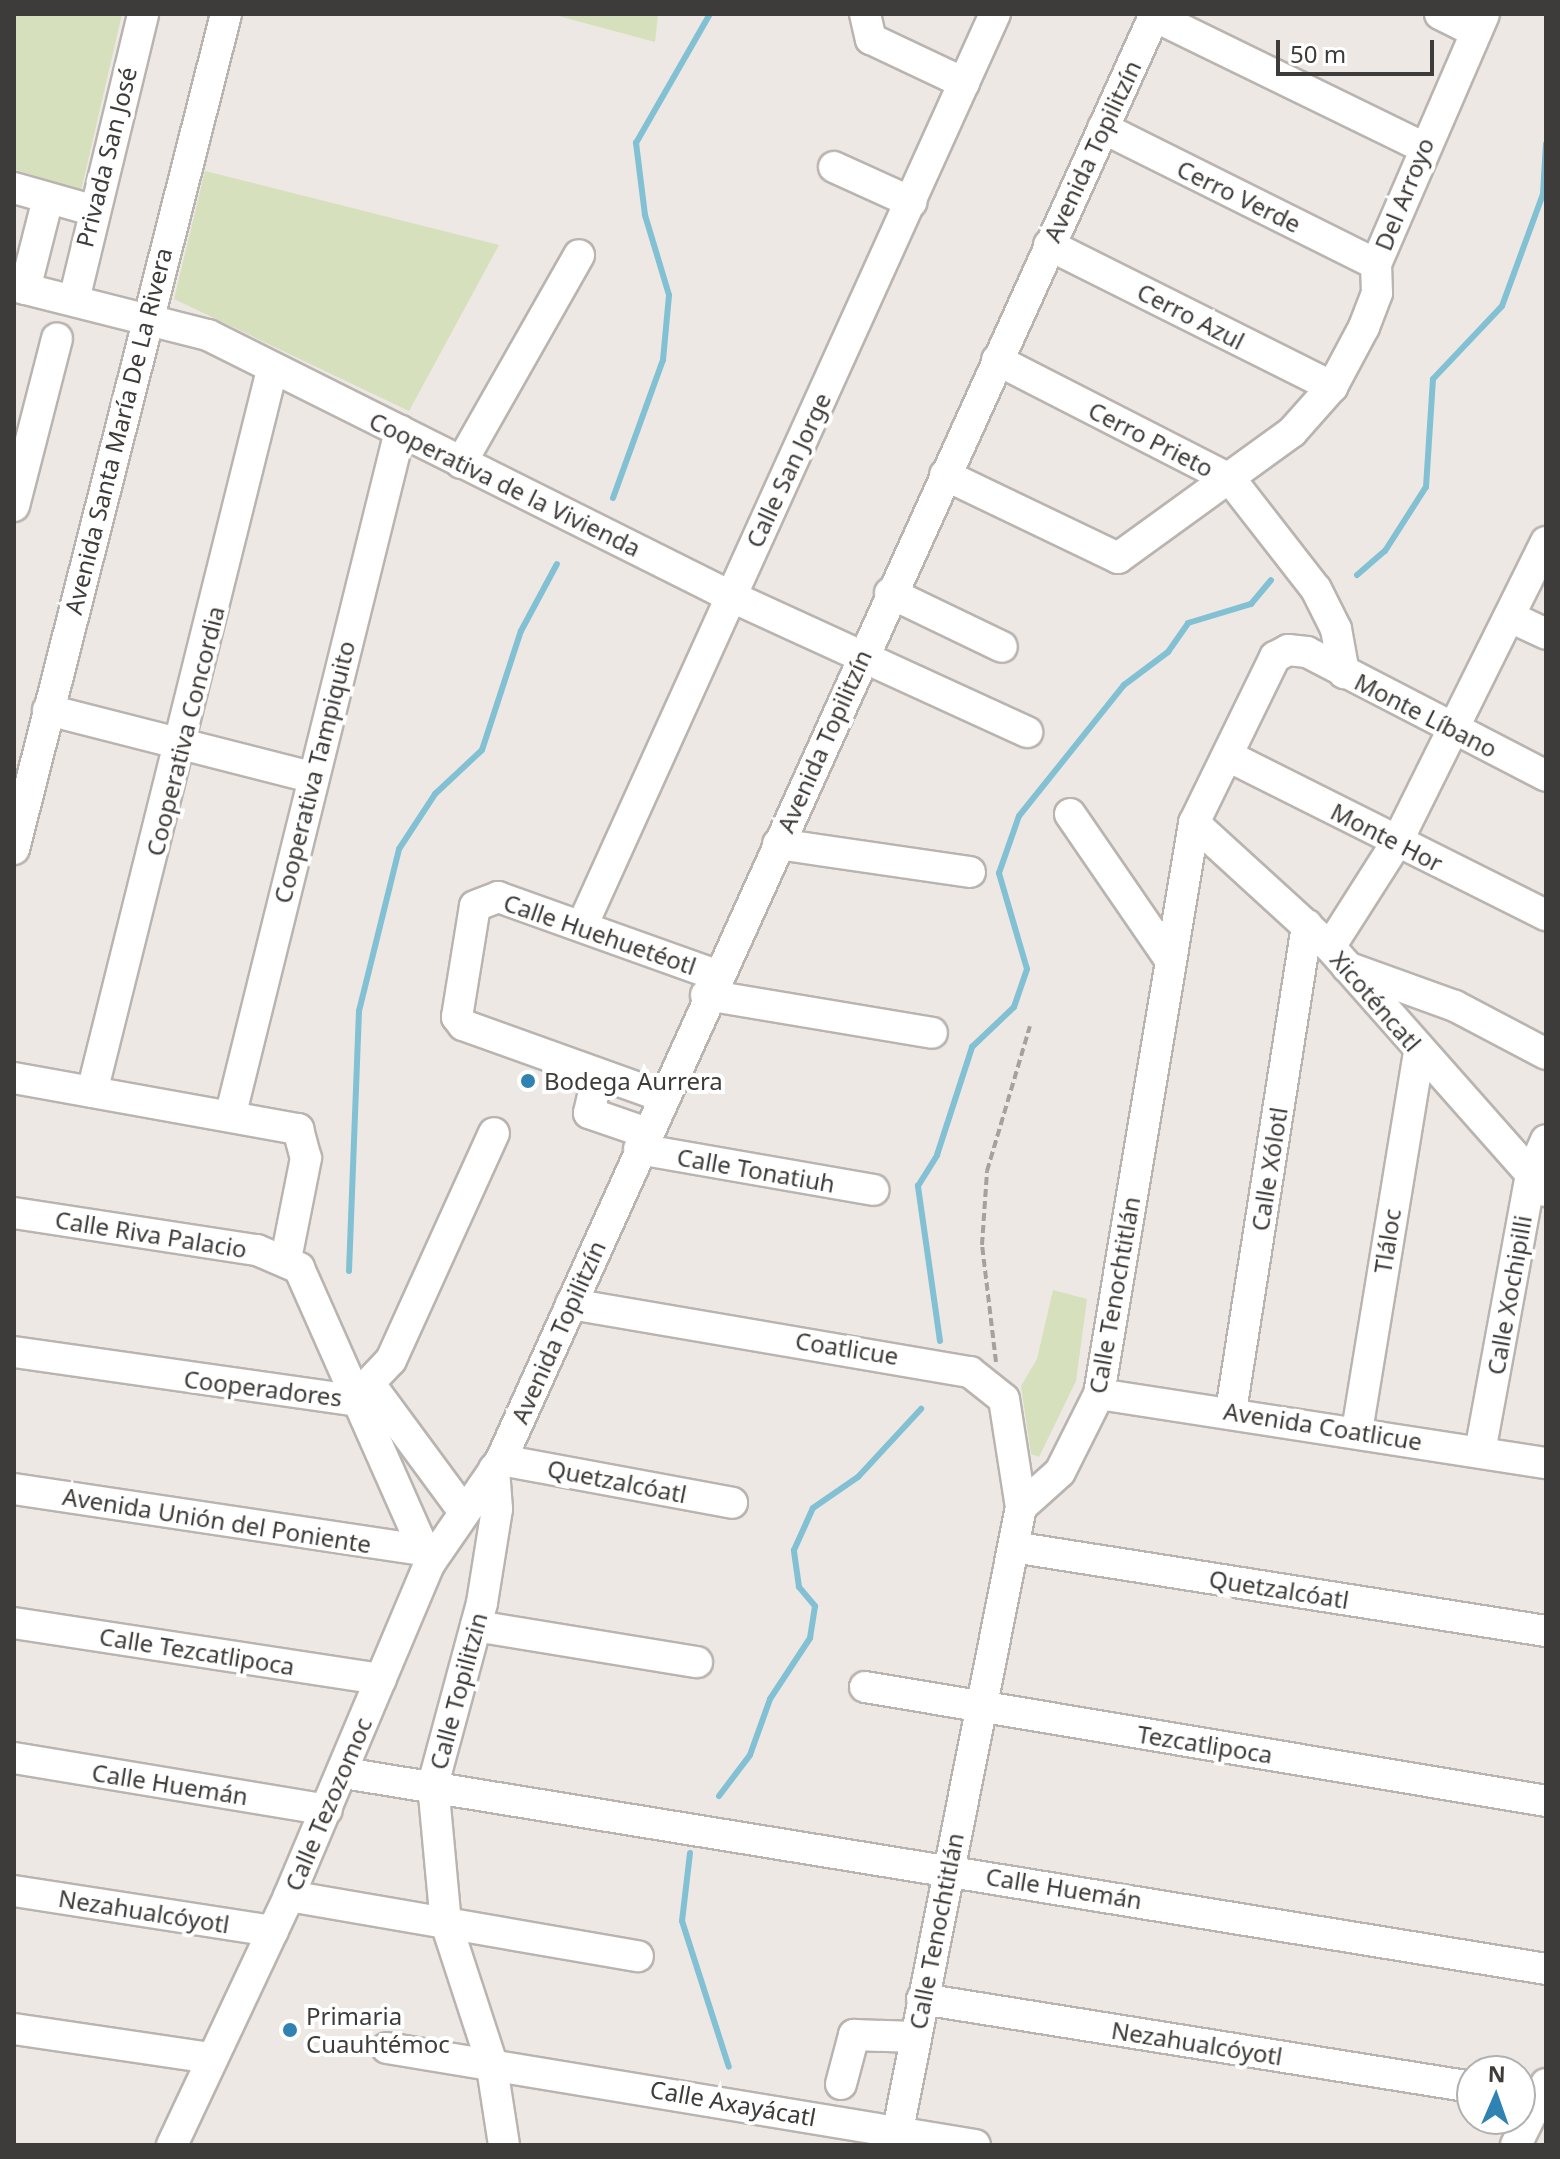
<!DOCTYPE html>
<html>
<head>
<meta charset="utf-8">
<style>
  body { margin:0 }
  #map { position:relative; width:1560px; height:2159px; overflow:hidden; background:#ede8e3; font-family:"Noto Sans",sans-serif }
  div>[style] { position:absolute }
  [style*='--x'] { left:calc(var(--x)*1px); top:calc(var(--y)*1px); width:calc(var(--w)*1px); rotate:calc(var(--a)*1deg) }
  .green>* { inset:0; background:#d6e0bd }
  .stream>* { height:6px; margin:-3px; padding:0 3px; transform-origin:3px; border-radius:3px; background:#82c0d4 }
  .path>* { height:4px; margin-top:-2px; transform-origin:0; background:repeating-linear-gradient(90deg,#a5a19e 0 8px,transparent 0 12px) }
  .roads { filter:drop-shadow(2px 0 #bab4b0) drop-shadow(-2px 0 #bab4b0) drop-shadow(0 2px #bab4b0) drop-shadow(0 -2px #bab4b0) }
  .minor>* { height:30px; margin:-15px; padding:0 15px; transform-origin:15px; border-radius:15px; background:#fff }
  .dots>* { width:22px; height:22px; translate:-50% -50%; box-sizing:border-box; border:4px solid #fff; border-radius:50% }
  span { translate:-50% -50%; white-space:nowrap; text-align:center; line-height:1.15; -webkit-text-stroke:8px #fff; paint-order:stroke }
  .street-label { font-size:24px; color:#3e3c3a }
  .poi-label { font-size:24px; color:#3e3c3a }
  .left { translate:0 -50%; text-align:left }
  .frame { position:absolute; inset:0; border:16px solid #3e3c3a; pointer-events:none }
  .north { position:absolute; left:1456px; top:2055px; width:80px; height:80px; box-sizing:border-box; background:#fff; border:2px solid #b2b1b0; border-radius:50%; rotate:2deg; font-size:22px; font-weight:700; line-height:32px; text-align:center; color:#3e3c3a }
  .north::after { content:''; display:block; margin:auto; width:28px; height:36px; background:#2f82b2; clip-path:polygon(50% 0,100% 100%,50% 72%,0 100%) }
  .scale { position:absolute; left:1276px; top:40px; width:158px; height:36px; box-sizing:border-box; border:4px solid #3e3c3a; border-top:0; padding-left:10px; font-size:24px; line-height:28px; white-space:nowrap; color:#3e3c3a; -webkit-text-stroke:6px #fff; paint-order:stroke }
</style>
</head>
<body>
<div id="map">
  <div class="green">
    <div style="clip-path:polygon(14px 14px,122px 14px,81px 191px,14px 169px)"></div>
    <div style="clip-path:polygon(551px 14px,658px 14px,655px 42px)"></div>
    <div style="clip-path:polygon(205px 171px,499px 245px,409px 411px,174px 299px)"></div>
    <div style="clip-path:polygon(1053px 1290px,1087px 1299px,1076px 1381px,1039px 1457px,1031px 1454px,1021px 1386px,1037px 1359px)"></div>
  </div>
  <div class="stream">
    <div style="--x:613;--y:498;--w:147;--a:-70.1"></div>
    <div style="--x:663;--y:360;--w:65;--a:-84.7"></div>
    <div style="--x:669;--y:295;--w:84;--a:-106.7"></div>
    <div style="--x:645;--y:215;--w:73;--a:-97.1"></div>
    <div style="--x:636;--y:143;--w:149;--a:-60.2"></div>
    <div style="--x:1357;--y:575;--w:37;--a:-41"></div>
    <div style="--x:1385;--y:551;--w:76;--a:-57.4"></div>
    <div style="--x:1426;--y:487;--w:108;--a:-86.3"></div>
    <div style="--x:1433;--y:379;--w:100;--a:-46.6"></div>
    <div style="--x:1502;--y:306;--w:119;--a:-69.9"></div>
    <div style="--x:1543;--y:194;--w:50;--a:-86.6"></div>
    <div style="--x:349;--y:1271;--w:260;--a:-87.8"></div>
    <div style="--x:359;--y:1011;--w:167;--a:-76.1"></div>
    <div style="--x:399;--y:849;--w:66;--a:-56.8"></div>
    <div style="--x:435;--y:794;--w:64;--a:-43.1"></div>
    <div style="--x:482;--y:750;--w:125;--a:-71.9"></div>
    <div style="--x:521;--y:631;--w:76;--a:-61.8"></div>
    <div style="--x:940;--y:1341;--w:157;--a:-98.1"></div>
    <div style="--x:918;--y:1186;--w:36;--a:-58"></div>
    <div style="--x:937;--y:1155;--w:114;--a:-72"></div>
    <div style="--x:972;--y:1047;--w:58;--a:-43.6"></div>
    <div style="--x:1014;--y:1007;--w:40;--a:-71.1"></div>
    <div style="--x:1027;--y:969;--w:100;--a:-106.3"></div>
    <div style="--x:999;--y:873;--w:60;--a:-70.7"></div>
    <div style="--x:1019;--y:816;--w:168;--a:-51.3"></div>
    <div style="--x:1124;--y:685;--w:55;--a:-36.9"></div>
    <div style="--x:1168;--y:652;--w:35;--a:-55"></div>
    <div style="--x:1188;--y:623;--w:66;--a:-16.8"></div>
    <div style="--x:1251;--y:604;--w:31;--a:-50"></div>
    <div style="--x:719;--y:1796;--w:51;--a:-52.9"></div>
    <div style="--x:750;--y:1755;--w:59;--a:-70.3"></div>
    <div style="--x:770;--y:1699;--w:73;--a:-56.7"></div>
    <div style="--x:810;--y:1638;--w:32;--a:-81"></div>
    <div style="--x:815;--y:1606;--w:25;--a:-130"></div>
    <div style="--x:799;--y:1587;--w:37;--a:-98"></div>
    <div style="--x:794;--y:1550;--w:46;--a:-65.7"></div>
    <div style="--x:813;--y:1508;--w:55;--a:-34.6"></div>
    <div style="--x:858;--y:1477;--w:93;--a:-47.2"></div>
    <div style="--x:690;--y:1853;--w:68;--a:96.7"></div>
    <div style="--x:682;--y:1921;--w:153;--a:72.2"></div>
  </div>
  <div class="path">
    <div style="--x:996;--y:1362;--w:118;--a:-96.8"></div>
    <div style="--x:982;--y:1245;--w:74;--a:-86.1"></div>
    <div style="--x:987;--y:1171;--w:151;--a:-73.5"></div>
  </div>
  <div class="roads">
    <div class="minor">
      <div style="--x:865;--y:14;--w:26;--a:77"></div>
      <div style="--x:871;--y:39;--w:103;--a:25.3"></div>
      <div style="--x:1440;--y:14;--w:40;--a:26.6"></div>
      <div style="--x:1154;--y:16;--w:298;--a:26"></div>
      <div style="--x:1103;--y:128;--w:305;--a:26.5"></div>
      <div style="--x:834;--y:167;--w:85;--a:24.4"></div>
      <div style="--x:14;--y:188;--w:81;--a:15.8"></div>
      <div style="--x:1049;--y:245;--w:317;--a:26.6"></div>
      <div style="--x:14;--y:286;--w:200;--a:14.2"></div>
      <div style="--x:208;--y:335;--w:584;--a:26.57"></div>
      <div style="--x:730;--y:596;--w:327;--a:24.6"></div>
      <div style="--x:25;--y:289;--w:93;--a:-75.7"></div>
      <div style="--x:74;--y:300;--w:294;--a:-76.4"></div>
      <div style="--x:997;--y:360;--w:263;--a:27.1"></div>
      <div style="--x:1231;--y:480;--w:138;--a:52.1"></div>
      <div style="--x:1316;--y:589;--w:45;--a:63.4"></div>
      <div style="--x:1336;--y:629;--w:45;--a:79.7"></div>
      <div style="--x:461;--y:463;--w:239;--a:-60.4"></div>
      <div style="--x:945;--y:475;--w:192;--a:25.6"></div>
      <div style="--x:1118;--y:558;--w:215;--a:-35.9"></div>
      <div style="--x:1292;--y:432;--w:60;--a:-48.4"></div>
      <div style="--x:1332;--y:387;--w:68;--a:-61.9"></div>
      <div style="--x:1364;--y:327;--w:36;--a:-69"></div>
      <div style="--x:1377;--y:293;--w:29;--a:-92"></div>
      <div style="--x:1376;--y:264;--w:272;--a:-66.6"></div>
      <div style="--x:14;--y:506;--w:173;--a:-75.6"></div>
      <div style="--x:890;--y:593;--w:124;--a:25.7"></div>
      <div style="--x:1510;--y:617;--w:40;--a:25"></div>
      <div style="--x:48;--y:710;--w:271;--a:14.3"></div>
      <div style="--x:1228;--y:756;--w:356;--a:26.6"></div>
      <div style="--x:1070;--y:814;--w:178;--a:55.5"></div>
      <div style="--x:1194;--y:823;--w:184;--a:42.4"></div>
      <div style="--x:1330;--y:947;--w:326;--a:48.5"></div>
      <div style="--x:778;--y:844;--w:194;--a:8.3"></div>
      <div style="--x:14;--y:849;--w:861;--a:-75.75"></div>
      <div style="--x:582;--y:926;--w:1001;--a:-65.64"></div>
      <div style="--x:1330;--y:947;--w:125;--a:-57.5"></div>
      <div style="--x:1397;--y:842;--w:335;--a:-63.6"></div>
      <div style="--x:1347;--y:967;--w:115;--a:19.9"></div>
      <div style="--x:1455;--y:1006;--w:103;--a:27.8"></div>
      <div style="--x:706;--y:995;--w:229;--a:9.5"></div>
      <div style="--x:598;--y:1074;--w:40;--a:103"></div>
      <div style="--x:589;--y:1113;--w:61;--a:19"></div>
      <div style="--x:14;--y:1078;--w:289;--a:10.2"></div>
      <div style="--x:298;--y:1129;--w:30;--a:75"></div>
      <div style="--x:306;--y:1158;--w:103;--a:101.2"></div>
      <div style="--x:92;--y:1092;--w:744;--a:-76"></div>
      <div style="--x:661;--y:1096;--w:210;--a:-160.3"></div>
      <div style="--x:463;--y:1025;--w:10;--a:-127"></div>
      <div style="--x:457;--y:1017;--w:112;--a:-80.8"></div>
      <div style="--x:475;--y:906;--w:25;--a:-21"></div>
      <div style="--x:498;--y:897;--w:232;--a:19.7"></div>
      <div style="--x:231;--y:1113;--w:703;--a:-76.08"></div>
      <div style="--x:639;--y:1149;--w:238;--a:9.9"></div>
      <div style="--x:14;--y:1213;--w:246;--a:8.7"></div>
      <div style="--x:257;--y:1250;--w:46;--a:23.2"></div>
      <div style="--x:299;--y:1268;--w:323;--a:66.1"></div>
      <div style="--x:571;--y:1304;--w:405;--a:9.7"></div>
      <div style="--x:970;--y:1372;--w:43;--a:38.5"></div>
      <div style="--x:1004;--y:1399;--w:109;--a:81.1"></div>
      <div style="--x:14;--y:1352;--w:342;--a:8.1"></div>
      <div style="--x:353;--y:1400;--w:55;--a:-46.5"></div>
      <div style="--x:391;--y:1360;--w:249;--a:-65.6"></div>
      <div style="--x:372;--y:1387;--w:155;--a:53.6"></div>
      <div style="--x:1099;--y:1394;--w:452;--a:8.8"></div>
      <div style="--x:1231;--y:1411;--w:492;--a:-81.1"></div>
      <div style="--x:1357;--y:1431;--w:384;--a:-80.7"></div>
      <div style="--x:1480;--y:1452;--w:283;--a:-79.6"></div>
      <div style="--x:1531;--y:1174;--w:37;--a:-66"></div>
      <div style="--x:501;--y:1460;--w:235;--a:10.5"></div>
      <div style="--x:494;--y:1469;--w:40;--a:85.7"></div>
      <div style="--x:497;--y:1509;--w:95;--a:99.1"></div>
      <div style="--x:482;--y:1603;--w:188;--a:105.1"></div>
      <div style="--x:433;--y:1784;--w:140;--a:84.7"></div>
      <div style="--x:446;--y:1923;--w:145;--a:71.9"></div>
      <div style="--x:491;--y:2061;--w:85;--a:81.2"></div>
      <div style="--x:14;--y:1489;--w:411;--a:8.5"></div>
      <div style="--x:1013;--y:1547;--w:540;--a:8.96"></div>
      <div style="--x:14;--y:1623;--w:371;--a:8.7"></div>
      <div style="--x:476;--y:1626;--w:224;--a:9.3"></div>
      <div style="--x:865;--y:1687;--w:690;--a:9.5"></div>
      <div style="--x:14;--y:1758;--w:317;--a:9.4"></div>
      <div style="--x:344;--y:1773;--w:1218;--a:9.26"></div>
      <div style="--x:14;--y:1891;--w:262;--a:8.8"></div>
      <div style="--x:289;--y:1896;--w:354;--a:9.8"></div>
      <div style="--x:922;--y:1999;--w:557;--a:9.09"></div>
      <div style="--x:14;--y:2029;--w:199;--a:8.4"></div>
      <div style="--x:387;--y:2048;--w:596;--a:9.37"></div>
      <div style="--x:841;--y:2084;--w:51;--a:-75.1"></div>
      <div style="--x:854;--y:2035;--w:61;--a:1.9"></div>
      <div style="--x:172;--y:2145;--w:275;--a:-64.8"></div>
      <div style="--x:289;--y:1896;--w:362;--a:-67.1"></div>
      <div style="--x:430;--y:1563;--w:125;--a:-55.4"></div>
      <div style="--x:501;--y:1460;--w:1587;--a:-65.66"></div>
      <div style="--x:895;--y:2145;--w:650;--a:-78.83"></div>
      <div style="--x:1021;--y:1507;--w:52;--a:-41.9"></div>
      <div style="--x:1060;--y:1472;--w:87;--a:-63.4"></div>
      <div style="--x:1099;--y:1394;--w:579;--a:-80.55"></div>
      <div style="--x:1194;--y:823;--w:185;--a:-64"></div>
      <div style="--x:1275;--y:657;--w:15;--a:-28"></div>
      <div style="--x:1288;--y:650;--w:19;--a:6"></div>
      <div style="--x:1307;--y:652;--w:269;--a:27.4"></div>
      <div style="--x:1516;--y:2145;--w:68;--a:-63.8"></div>
    </div>
  </div>
  <div class="dots">
    <div style="left:528px;top:1081px;background:#2f82b2"></div>
    <div style="left:290px;top:2030px;background:#2f82b2"></div>
  </div>
  <div class="street-label">
    <span style="left:1092px;top:151px;rotate:-65deg">Avenida Topilitzín</span>
    <span style="left:106px;top:157px;rotate:-76deg">Privada San José</span>
    <span style="left:1404px;top:194px;rotate:-68deg">Del Arroyo</span>
    <span style="left:1239px;top:196px;rotate:26deg">Cerro Verde</span>
    <span style="left:1191px;top:316px;rotate:27deg">Cerro Azul</span>
    <span style="left:118px;top:431px;rotate:-76deg">Avenida Santa María De La Rivera</span>
    <span style="left:1151px;top:439px;rotate:27deg">Cerro Prieto</span>
    <span style="left:788px;top:470px;rotate:-65deg">Calle San Jorge</span>
    <span style="left:505px;top:484px;rotate:26deg">Cooperativa de la Vivienda</span>
    <span style="left:1426px;top:715px;rotate:27deg">Monte Líbano</span>
    <span style="left:185px;top:731px;rotate:-76deg">Cooperativa Concordia</span>
    <span style="left:824px;top:741px;rotate:-66deg">Avenida Topilitzín</span>
    <span style="left:314px;top:772px;rotate:-76deg">Cooperativa Tampiquito</span>
    <span style="left:1387px;top:837px;rotate:27deg">Monte Hor</span>
    <span style="left:600px;top:934px;rotate:19deg">Calle Huehuetéotl</span>
    <span style="left:1376px;top:1001px;rotate:49deg">Xicoténcatl</span>
    <span style="left:1269px;top:1169px;rotate:-81deg">Calle Xólotl</span>
    <span style="left:756px;top:1170px;rotate:10deg">Calle Tonatiuh</span>
    <span style="left:151px;top:1234px;rotate:9deg">Calle Riva Palacio</span>
    <span style="left:1387px;top:1241px;rotate:-81deg">Tláloc</span>
    <span style="left:1114px;top:1295px;rotate:-80deg">Calle Tenochtitlán</span>
    <span style="left:1509px;top:1295px;rotate:-80deg">Calle Xochipilli</span>
    <span style="left:558px;top:1332px;rotate:-66deg">Avenida Topilitzín</span>
    <span style="left:847px;top:1348px;rotate:9deg">Coatlicue</span>
    <span style="left:263px;top:1388px;rotate:7deg">Cooperadores</span>
    <span style="left:1323px;top:1426px;rotate:9deg">Avenida Coatlicue</span>
    <span style="left:617px;top:1481px;rotate:11deg">Quetzalcóatl</span>
    <span style="left:217px;top:1520px;rotate:9deg">Avenida Unión del Poniente</span>
    <span style="left:1279px;top:1589px;rotate:9deg">Quetzalcóatl</span>
    <span style="left:197px;top:1651px;rotate:9deg">Calle Tezcatlipoca</span>
    <span style="left:458px;top:1691px;rotate:-75deg">Calle Topilitzin</span>
    <span style="left:1205px;top:1744px;rotate:9deg">Tezcatlipoca</span>
    <span style="left:170px;top:1784px;rotate:9deg">Calle Huemán</span>
    <span style="left:328px;top:1804px;rotate:-67deg">Calle Tezozomoc</span>
    <span style="left:1064px;top:1888px;rotate:9deg">Calle Huemán</span>
    <span style="left:144px;top:1911px;rotate:9deg">Nezahualcóyotl</span>
    <span style="left:936px;top:1931px;rotate:-79deg">Calle Tenochtitlán</span>
    <span style="left:1197px;top:2043px;rotate:9deg">Nezahualcóyotl</span>
    <span style="left:733px;top:2103px;rotate:10deg">Calle Axayácatl</span>
  </div>
  <div class="poi-label">
    <span class="left" style="left:544px;top:1081px">Bodega Aurrera</span>
    <span class="left" style="left:306px;top:2030px">Primaria<br>Cuauhtémoc</span>
  </div>
  <div class="frame"></div>
  <div class="north">N</div>
  <div class="scale">50 m</div>
</div>
</body>
</html>
